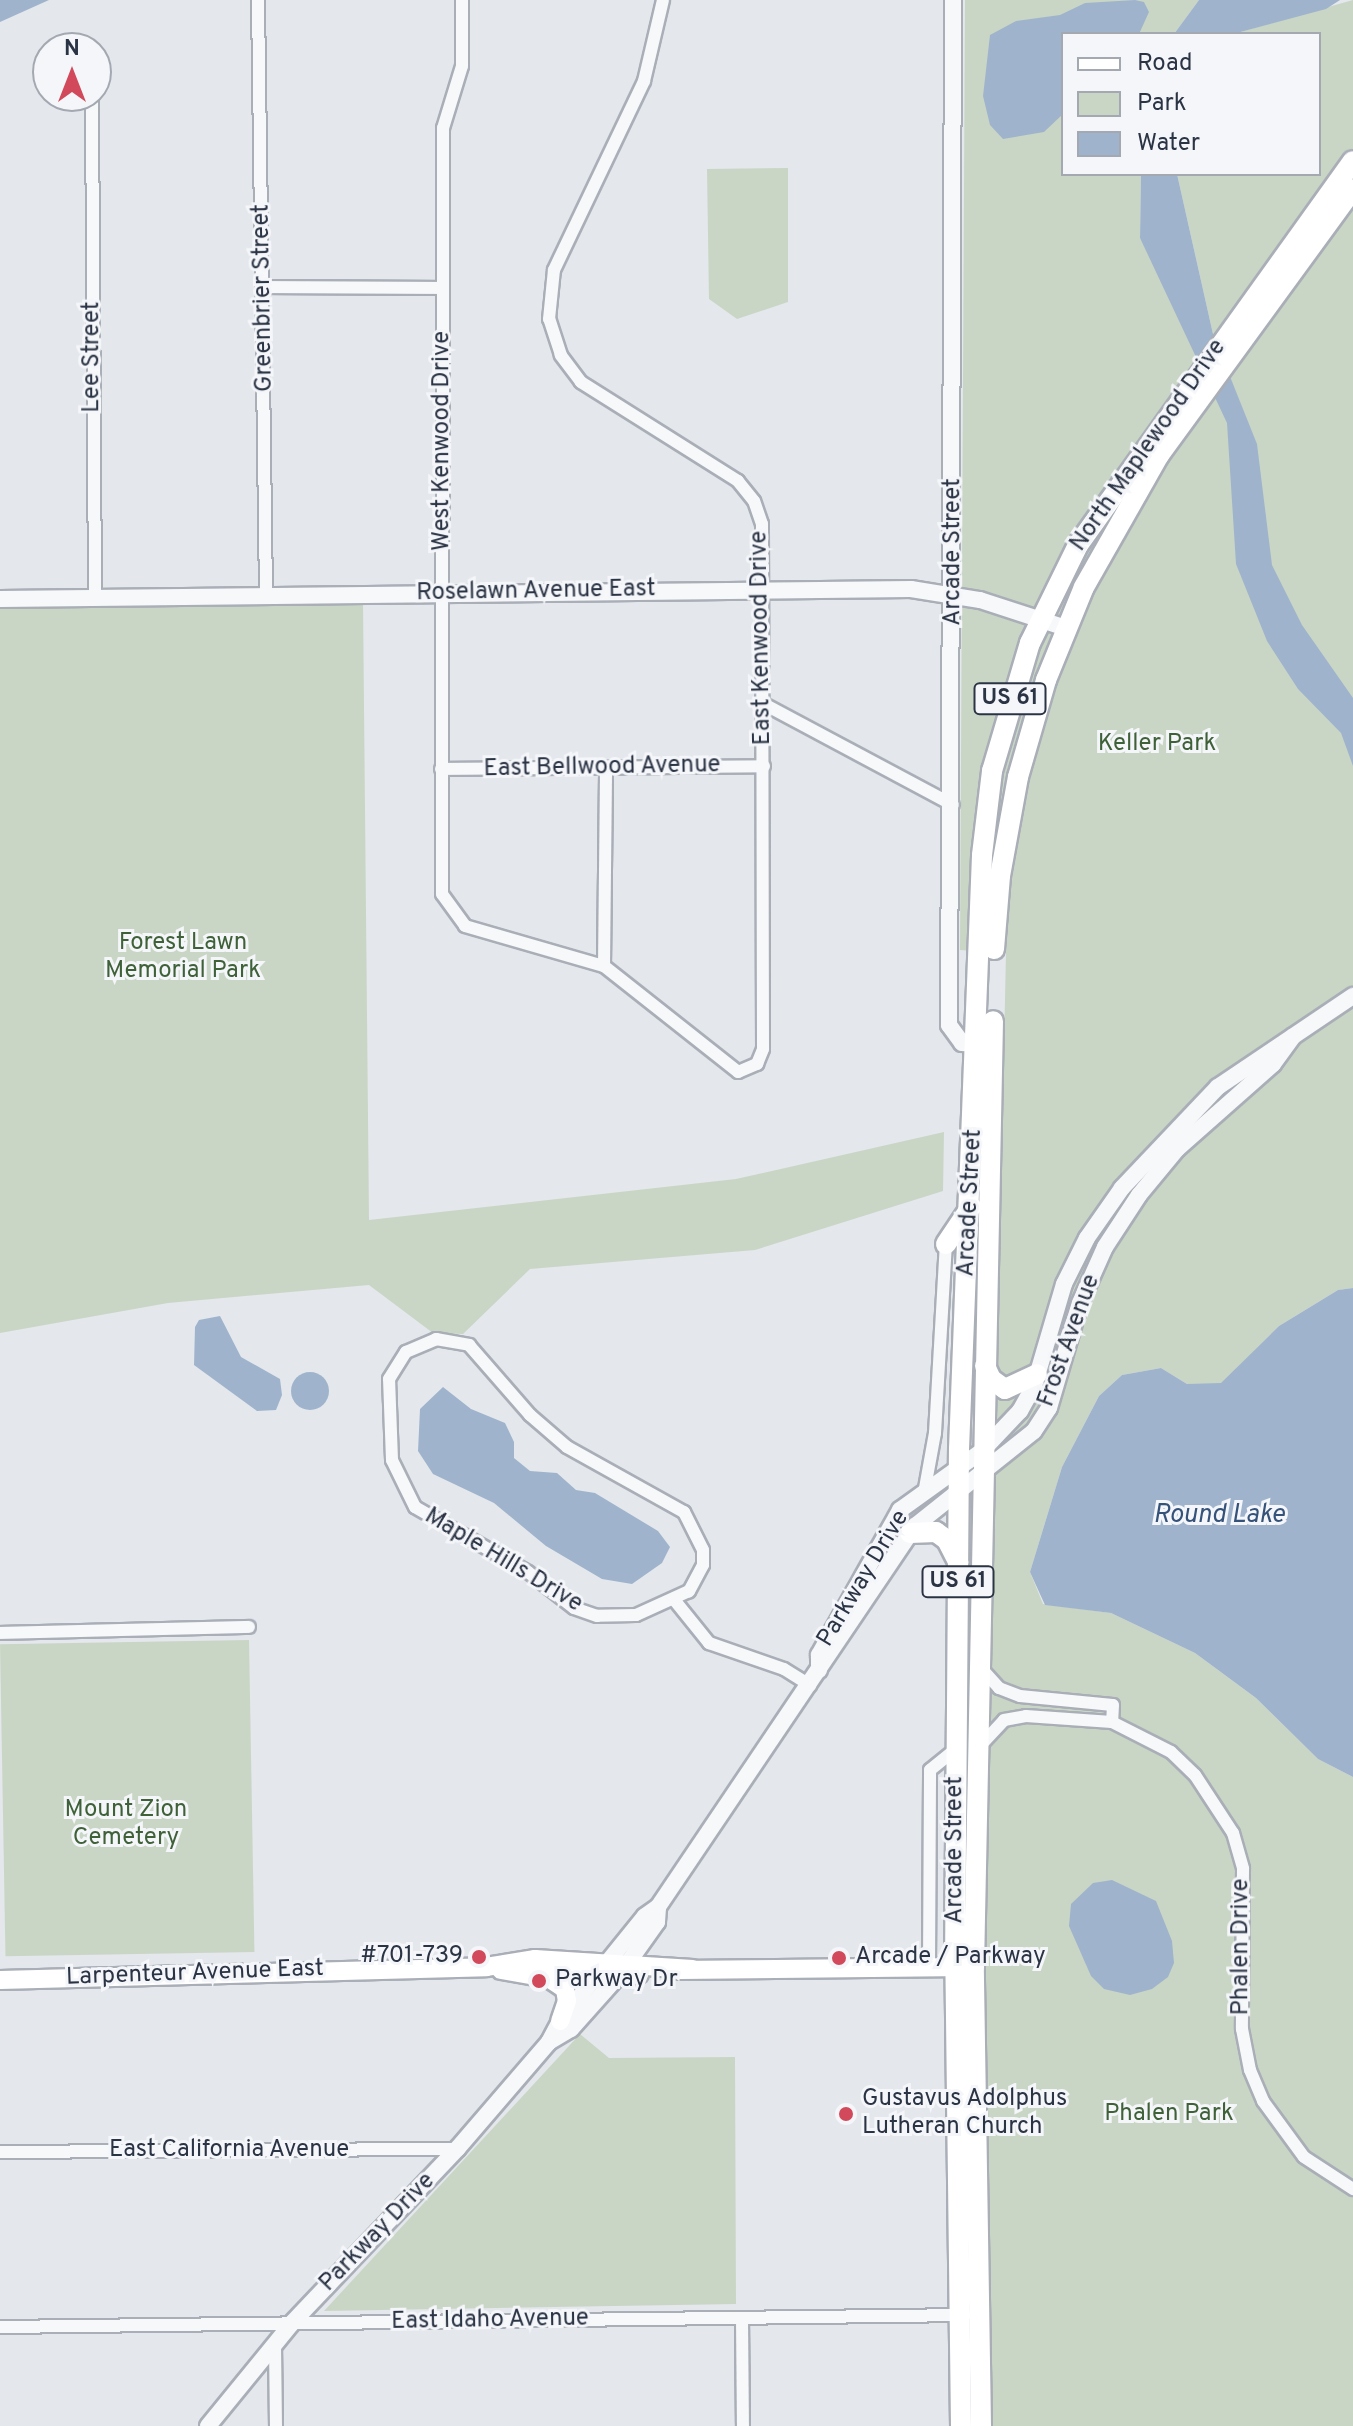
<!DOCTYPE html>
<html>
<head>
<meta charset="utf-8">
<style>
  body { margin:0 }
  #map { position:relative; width:1353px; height:2426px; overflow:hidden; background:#e4e7ec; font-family:Overpass,sans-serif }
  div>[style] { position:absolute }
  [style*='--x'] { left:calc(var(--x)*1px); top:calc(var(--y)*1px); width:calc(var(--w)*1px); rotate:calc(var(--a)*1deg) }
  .green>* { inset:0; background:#c9d6c5; transform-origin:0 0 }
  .water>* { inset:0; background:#9fb4cc }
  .round { border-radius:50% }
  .roads { filter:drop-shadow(2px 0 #a9aeb7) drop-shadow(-2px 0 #a9aeb7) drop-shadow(0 2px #a9aeb7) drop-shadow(0 -2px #a9aeb7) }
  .minor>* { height:12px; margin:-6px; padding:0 6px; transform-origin:6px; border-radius:6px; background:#f7f8fa }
  .tertiary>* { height:16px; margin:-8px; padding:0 8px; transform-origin:8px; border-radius:8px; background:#f7f8fa }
  .secondary>* { height:18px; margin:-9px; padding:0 9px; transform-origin:9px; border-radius:9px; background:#fff }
  .primary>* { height:20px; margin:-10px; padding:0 10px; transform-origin:10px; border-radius:10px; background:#fff }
  .dots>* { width:22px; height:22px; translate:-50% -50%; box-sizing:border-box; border:4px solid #f4f6f9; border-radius:50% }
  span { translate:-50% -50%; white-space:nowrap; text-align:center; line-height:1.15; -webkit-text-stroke:6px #f4f6f9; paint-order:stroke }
  .shield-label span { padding:2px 6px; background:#f4f6f9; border:2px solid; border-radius:6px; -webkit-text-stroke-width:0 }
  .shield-label { font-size:22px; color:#2b3445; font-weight:700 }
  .street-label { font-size:24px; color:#2b3445 }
  .park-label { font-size:24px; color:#3f6138 }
  .poi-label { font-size:24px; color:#2b3445 }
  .right { translate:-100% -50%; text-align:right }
  .left { translate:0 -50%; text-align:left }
  .water-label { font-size:26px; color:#34527a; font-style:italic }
  .legend { position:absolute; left:1061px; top:32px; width:260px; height:144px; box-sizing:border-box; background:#f4f6f9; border:2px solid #a4a8b1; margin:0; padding:10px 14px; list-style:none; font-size:24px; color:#2b3445 }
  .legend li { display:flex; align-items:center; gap:16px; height:40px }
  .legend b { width:40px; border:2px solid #a4a8b1 }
  .north { position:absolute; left:32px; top:32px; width:80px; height:80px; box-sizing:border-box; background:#f4f6f9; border:2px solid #a4a8b1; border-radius:50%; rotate:0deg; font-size:22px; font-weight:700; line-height:32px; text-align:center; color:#2b3445 }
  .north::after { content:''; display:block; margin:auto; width:28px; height:36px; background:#d1495b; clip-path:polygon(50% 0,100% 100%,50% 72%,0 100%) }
</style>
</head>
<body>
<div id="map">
  <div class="green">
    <div style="clip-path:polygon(965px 0,1199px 0,1174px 34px,1063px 34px,1063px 174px,1141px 174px,1140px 238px,1213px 334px,1177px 174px,1319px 174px,1319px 34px,1233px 34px,1353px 0,1353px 1288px,1338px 1290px,1279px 1326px,1221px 1384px,1187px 1384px,1161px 1368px,1122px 1375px,1099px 1396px,1062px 1467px,1030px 1572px,1043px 1604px,1111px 1613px,1195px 1653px,1256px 1698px,1318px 1759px,1353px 1777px,1353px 2426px,988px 2426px,984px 1975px,1006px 953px,960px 950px)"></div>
    <div style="clip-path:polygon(788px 168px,788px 302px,737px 319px,709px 299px,707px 169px)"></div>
    <div style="clip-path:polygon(363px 603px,369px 1220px,736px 1179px,944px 1132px,943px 1191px,755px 1250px,530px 1269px,463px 1334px,433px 1333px,369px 1285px,168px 1303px,0 1333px,0 607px)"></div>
    <div style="left:249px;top:1640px;width:312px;height:249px;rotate:89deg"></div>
    <div style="clip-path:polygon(580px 2034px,609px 2058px,735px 2057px,736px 2304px,324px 2311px)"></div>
  </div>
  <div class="water">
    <div style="clip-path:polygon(0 0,49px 0,0 22px)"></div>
    <div style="clip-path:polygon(1135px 0,1144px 2px,1149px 12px,1139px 34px,1063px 34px,1063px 114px,1044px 132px,1003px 139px,990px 125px,983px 96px,990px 35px,1016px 21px,1060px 15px,1085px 3px)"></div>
    <div style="clip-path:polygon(1199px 0,1340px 0,1326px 9px,1233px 34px,1174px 34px)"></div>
    <div style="clip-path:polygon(1141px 174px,1177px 174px,1213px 334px,1257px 444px,1272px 565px,1302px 625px,1353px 698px,1353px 766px,1341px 733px,1298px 689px,1267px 641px,1236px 564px,1227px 423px,1140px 238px)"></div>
    <div style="clip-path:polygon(1353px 1288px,1353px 1777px,1318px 1759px,1256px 1698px,1195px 1653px,1111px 1613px,1045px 1605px,1030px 1572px,1062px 1467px,1099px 1396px,1122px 1375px,1161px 1368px,1187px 1384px,1221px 1383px,1279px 1326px,1338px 1290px)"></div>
    <div style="clip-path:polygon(220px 1316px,241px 1357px,280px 1379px,282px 1395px,276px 1410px,257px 1411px,194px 1365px,195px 1327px,199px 1320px)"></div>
    <div class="round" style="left:291px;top:1372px;width:38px;height:38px"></div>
    <div style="clip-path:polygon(443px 1387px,471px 1409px,505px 1423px,514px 1442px,514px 1458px,530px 1471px,557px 1473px,576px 1490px,595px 1493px,658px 1531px,670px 1547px,662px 1563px,632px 1584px,602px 1579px,546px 1546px,494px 1503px,433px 1474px,418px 1451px,420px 1409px)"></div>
    <div style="clip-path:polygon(1112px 1880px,1156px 1901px,1172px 1941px,1174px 1963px,1168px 1977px,1152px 1989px,1130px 1995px,1104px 1989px,1091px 1976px,1069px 1926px,1071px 1904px,1093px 1883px)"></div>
  </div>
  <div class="roads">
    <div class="minor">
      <div style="--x:258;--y:0;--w:595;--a:89.23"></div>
      <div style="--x:462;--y:0;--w:66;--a:90"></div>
      <div style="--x:462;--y:66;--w:65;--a:107"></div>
      <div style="--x:443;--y:128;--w:766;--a:90.07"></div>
      <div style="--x:442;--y:894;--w:39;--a:54"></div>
      <div style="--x:465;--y:926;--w:145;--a:16.1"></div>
      <div style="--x:604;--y:966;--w:171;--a:38.3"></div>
      <div style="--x:738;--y:1072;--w:21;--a:-23"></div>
      <div style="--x:757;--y:1064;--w:16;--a:-68"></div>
      <div style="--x:763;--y:1049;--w:525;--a:-90.11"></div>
      <div style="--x:762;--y:524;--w:24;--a:-109"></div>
      <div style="--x:754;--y:501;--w:26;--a:-129"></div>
      <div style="--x:738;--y:481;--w:186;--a:-147.8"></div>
      <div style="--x:581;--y:382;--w:34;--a:-127"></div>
      <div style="--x:561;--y:355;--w:38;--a:-108"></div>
      <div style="--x:549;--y:319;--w:49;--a:-84.2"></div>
      <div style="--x:554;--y:270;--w:209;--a:-64.5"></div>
      <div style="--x:644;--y:81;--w:83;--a:-76.8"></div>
      <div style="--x:92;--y:96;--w:501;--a:89.66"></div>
      <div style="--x:265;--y:287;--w:178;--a:0.3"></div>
      <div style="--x:764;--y:704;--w:214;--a:28.1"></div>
      <div style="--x:441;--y:769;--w:323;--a:-0.5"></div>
      <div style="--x:604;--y:966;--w:198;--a:-89.4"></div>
      <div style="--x:436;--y:1339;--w:34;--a:10"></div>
      <div style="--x:469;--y:1345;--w:93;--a:48.9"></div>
      <div style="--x:530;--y:1415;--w:49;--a:40.9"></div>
      <div style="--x:567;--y:1447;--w:134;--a:29.1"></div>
      <div style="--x:684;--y:1512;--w:42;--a:63.4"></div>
      <div style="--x:703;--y:1550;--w:15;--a:90"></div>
      <div style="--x:703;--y:1565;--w:30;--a:118"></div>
      <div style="--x:689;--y:1591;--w:58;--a:155.6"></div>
      <div style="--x:636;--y:1615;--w:39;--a:179"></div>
      <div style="--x:597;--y:1616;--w:24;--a:-161"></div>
      <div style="--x:574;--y:1608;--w:58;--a:-142"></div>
      <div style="--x:528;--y:1572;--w:130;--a:-150.1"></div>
      <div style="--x:415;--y:1507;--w:52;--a:-116.1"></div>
      <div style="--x:392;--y:1460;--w:81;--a:-92.1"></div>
      <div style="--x:389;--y:1379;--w:32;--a:-58"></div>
      <div style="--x:406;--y:1352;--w:33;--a:-23"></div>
      <div style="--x:925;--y:1488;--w:56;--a:-79.7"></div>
      <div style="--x:935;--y:1433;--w:189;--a:-86.7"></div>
      <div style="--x:676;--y:1602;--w:53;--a:51.2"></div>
      <div style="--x:709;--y:1643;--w:79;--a:19.1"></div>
      <div style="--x:784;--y:1669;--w:31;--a:32"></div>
      <div style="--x:0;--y:1633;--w:249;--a:-1.4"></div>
      <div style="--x:981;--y:1668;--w:27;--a:48"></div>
      <div style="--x:999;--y:1688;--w:22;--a:21"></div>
      <div style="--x:1020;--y:1696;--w:93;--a:5.5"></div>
      <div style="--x:1113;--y:1705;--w:17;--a:93"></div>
      <div style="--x:980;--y:1746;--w:35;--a:-47"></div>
      <div style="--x:1004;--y:1720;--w:22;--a:-10"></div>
      <div style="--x:1026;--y:1716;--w:86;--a:4"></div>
      <div style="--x:1112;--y:1722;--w:66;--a:27"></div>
      <div style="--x:1171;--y:1752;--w:33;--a:44"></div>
      <div style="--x:1195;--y:1775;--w:69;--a:56.8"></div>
      <div style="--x:1233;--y:1833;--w:37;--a:74"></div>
      <div style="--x:1243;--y:1869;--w:160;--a:90.4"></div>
      <div style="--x:1242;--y:2029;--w:42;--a:79"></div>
      <div style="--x:1250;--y:2070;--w:34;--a:67"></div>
      <div style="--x:1263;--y:2101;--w:69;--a:53.8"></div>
      <div style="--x:1304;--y:2157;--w:59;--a:33.1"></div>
      <div style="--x:929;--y:1968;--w:198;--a:-89.7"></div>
      <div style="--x:930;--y:1770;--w:35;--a:-39"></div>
      <div style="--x:0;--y:2152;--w:457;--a:-0.4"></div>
      <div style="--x:742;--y:2318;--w:108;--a:89.5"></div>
      <div style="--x:0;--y:2327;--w:965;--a:-0.71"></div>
      <div style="--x:275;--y:2345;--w:81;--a:89.3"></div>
    </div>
    <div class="tertiary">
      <div style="--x:953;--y:0;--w:1025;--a:90.22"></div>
      <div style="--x:949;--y:1025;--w:22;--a:54"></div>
      <div style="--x:962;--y:1043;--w:16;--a:4"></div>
      <div style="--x:0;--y:599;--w:911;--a:-0.63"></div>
      <div style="--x:911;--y:589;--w:70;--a:9.1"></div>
      <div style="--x:980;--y:600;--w:90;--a:18"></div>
      <div style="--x:819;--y:1670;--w:15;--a:-90"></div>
      <div style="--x:819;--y:1655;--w:166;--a:-60.8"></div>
      <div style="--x:900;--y:1510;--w:101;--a:-35.7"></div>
      <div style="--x:982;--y:1451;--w:55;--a:-46.5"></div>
      <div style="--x:1020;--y:1411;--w:29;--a:-61"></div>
      <div style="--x:1034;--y:1386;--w:106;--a:-73.6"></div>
      <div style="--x:1064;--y:1284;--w:51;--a:-63.4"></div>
      <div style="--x:1087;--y:1238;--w:61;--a:-55"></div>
      <div style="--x:1122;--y:1188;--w:139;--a:-46.5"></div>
      <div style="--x:1218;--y:1087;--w:163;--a:-34"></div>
      <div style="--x:549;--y:2042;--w:26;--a:-31"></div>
      <div style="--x:571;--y:2029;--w:74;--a:-48.3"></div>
      <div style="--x:620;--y:1974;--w:64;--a:-54.6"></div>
      <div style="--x:657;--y:1922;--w:15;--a:-86"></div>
      <div style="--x:208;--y:2426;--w:133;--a:-50.8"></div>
      <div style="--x:292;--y:2323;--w:240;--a:-46.5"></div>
      <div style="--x:457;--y:2149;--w:141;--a:-49.3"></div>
      <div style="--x:549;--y:2042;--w:24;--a:-62"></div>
      <div style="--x:560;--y:2021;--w:135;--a:-51"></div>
      <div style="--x:645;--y:1916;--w:16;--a:-35"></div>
      <div style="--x:658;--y:1907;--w:460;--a:-56"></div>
      <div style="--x:915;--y:1526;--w:152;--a:-38.6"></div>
      <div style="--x:1034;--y:1431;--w:27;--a:-57"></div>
      <div style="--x:1049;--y:1408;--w:109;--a:-73.6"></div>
      <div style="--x:1080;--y:1303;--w:61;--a:-65.9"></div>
      <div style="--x:1105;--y:1247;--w:62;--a:-56.8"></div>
      <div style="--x:1139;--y:1195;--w:60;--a:-50.4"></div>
      <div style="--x:1177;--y:1149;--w:128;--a:-41.5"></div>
      <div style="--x:1273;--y:1064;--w:34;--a:-54"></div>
    </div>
    <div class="secondary">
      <div style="--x:501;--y:1970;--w:36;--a:10"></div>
      <div style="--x:536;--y:1976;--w:103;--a:-1.1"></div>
      <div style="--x:680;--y:1970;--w:287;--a:-0.6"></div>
      <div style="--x:547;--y:1977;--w:22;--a:34"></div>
      <div style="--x:565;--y:1989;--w:12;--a:81"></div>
      <div style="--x:567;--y:2001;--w:21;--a:109"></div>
      <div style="--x:0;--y:1980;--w:486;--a:-1.5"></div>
      <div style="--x:486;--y:1967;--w:50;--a:-9.3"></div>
      <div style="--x:535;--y:1959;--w:158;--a:3.6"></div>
    </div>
    <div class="primary">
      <div style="--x:994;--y:949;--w:73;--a:-85.3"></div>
      <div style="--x:1000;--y:876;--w:101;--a:-79.7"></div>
      <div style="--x:1018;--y:777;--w:101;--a:-73.9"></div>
      <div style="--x:1046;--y:680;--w:100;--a:-67.8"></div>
      <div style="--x:1084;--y:587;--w:152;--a:-60.4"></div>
      <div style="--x:1159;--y:455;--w:329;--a:-53.9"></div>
      <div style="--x:946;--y:1244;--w:45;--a:-56"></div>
      <div style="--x:985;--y:1366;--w:14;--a:65"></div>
      <div style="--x:991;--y:1379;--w:17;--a:36"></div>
      <div style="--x:1005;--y:1389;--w:35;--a:-25"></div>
      <div style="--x:910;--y:1533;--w:26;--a:-2"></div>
      <div style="--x:936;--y:1532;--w:14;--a:36"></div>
      <div style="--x:947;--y:1540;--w:25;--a:63"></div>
      <div style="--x:961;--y:2426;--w:459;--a:-90.7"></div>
      <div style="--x:955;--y:1967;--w:518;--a:-89.56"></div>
      <div style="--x:959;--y:1449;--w:594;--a:-87.78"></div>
      <div style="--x:982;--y:855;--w:85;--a:-83.2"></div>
      <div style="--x:992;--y:771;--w:134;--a:-73.5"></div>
      <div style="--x:1030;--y:643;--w:109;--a:-63.9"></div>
      <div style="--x:1078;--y:545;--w:472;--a:-54.4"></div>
      <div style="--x:981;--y:2426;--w:459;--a:-90.9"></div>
      <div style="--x:974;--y:1967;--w:946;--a:-88.85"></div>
    </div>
  </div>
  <div class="dots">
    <div style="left:479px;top:1957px;background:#d1495b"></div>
    <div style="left:839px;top:1958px;background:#d1495b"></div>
    <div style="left:539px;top:1981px;background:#d1495b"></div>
    <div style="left:846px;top:2114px;background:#d1495b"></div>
  </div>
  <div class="shield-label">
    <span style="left:1010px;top:699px">US 61</span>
    <span style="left:958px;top:1582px">US 61</span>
  </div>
  <div class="street-label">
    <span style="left:264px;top:298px;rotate:-91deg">Greenbrier Street</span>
    <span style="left:93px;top:357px;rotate:-90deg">Lee Street</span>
    <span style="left:443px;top:441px;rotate:-90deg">West Kenwood Drive</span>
    <span style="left:1149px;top:446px;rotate:-55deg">North Maplewood Drive</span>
    <span style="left:954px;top:552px;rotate:-90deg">Arcade Street</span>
    <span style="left:536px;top:592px;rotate:-1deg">Roselawn Avenue East</span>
    <span style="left:762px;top:638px;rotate:-91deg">East Kenwood Drive</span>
    <span style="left:602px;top:768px;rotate:-1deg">East Bellwood Avenue</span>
    <span style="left:971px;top:1203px;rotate:-87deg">Arcade Street</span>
    <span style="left:1070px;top:1341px;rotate:-70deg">Frost Avenue</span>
    <span style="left:503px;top:1561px;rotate:31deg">Maple Hills Drive</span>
    <span style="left:864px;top:1579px;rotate:-59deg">Parkway Drive</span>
    <span style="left:956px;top:1850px;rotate:-90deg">Arcade Street</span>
    <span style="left:1242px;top:1947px;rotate:-90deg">Phalen Drive</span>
    <span style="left:195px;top:1974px;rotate:-2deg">Larpenteur Avenue East</span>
    <span style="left:229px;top:2151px">East California Avenue</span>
    <span style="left:378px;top:2233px;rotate:-46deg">Parkway Drive</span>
    <span style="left:490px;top:2321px;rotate:-1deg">East Idaho Avenue</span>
  </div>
  <div class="park-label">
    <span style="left:1157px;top:745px">Keller Park</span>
    <span style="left:183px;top:958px">Forest Lawn<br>Memorial Park</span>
    <span style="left:126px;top:1825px">Mount Zion<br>Cemetery</span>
    <span style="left:1169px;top:2115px">Phalen Park</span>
  </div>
  <div class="poi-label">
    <span class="right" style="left:463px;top:1957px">#701-739</span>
    <span class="left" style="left:855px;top:1958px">Arcade / Parkway</span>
    <span class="left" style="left:555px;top:1981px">Parkway Dr</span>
    <span class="left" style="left:862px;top:2114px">Gustavus Adolphus<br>Lutheran Church</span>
  </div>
  <div class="water-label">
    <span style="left:1219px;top:1516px">Round Lake</span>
  </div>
  <ul class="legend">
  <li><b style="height:10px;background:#fff"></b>Road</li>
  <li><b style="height:22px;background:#c9d6c5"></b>Park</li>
  <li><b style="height:22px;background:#9fb4cc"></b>Water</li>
  </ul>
  <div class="north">N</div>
</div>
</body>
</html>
